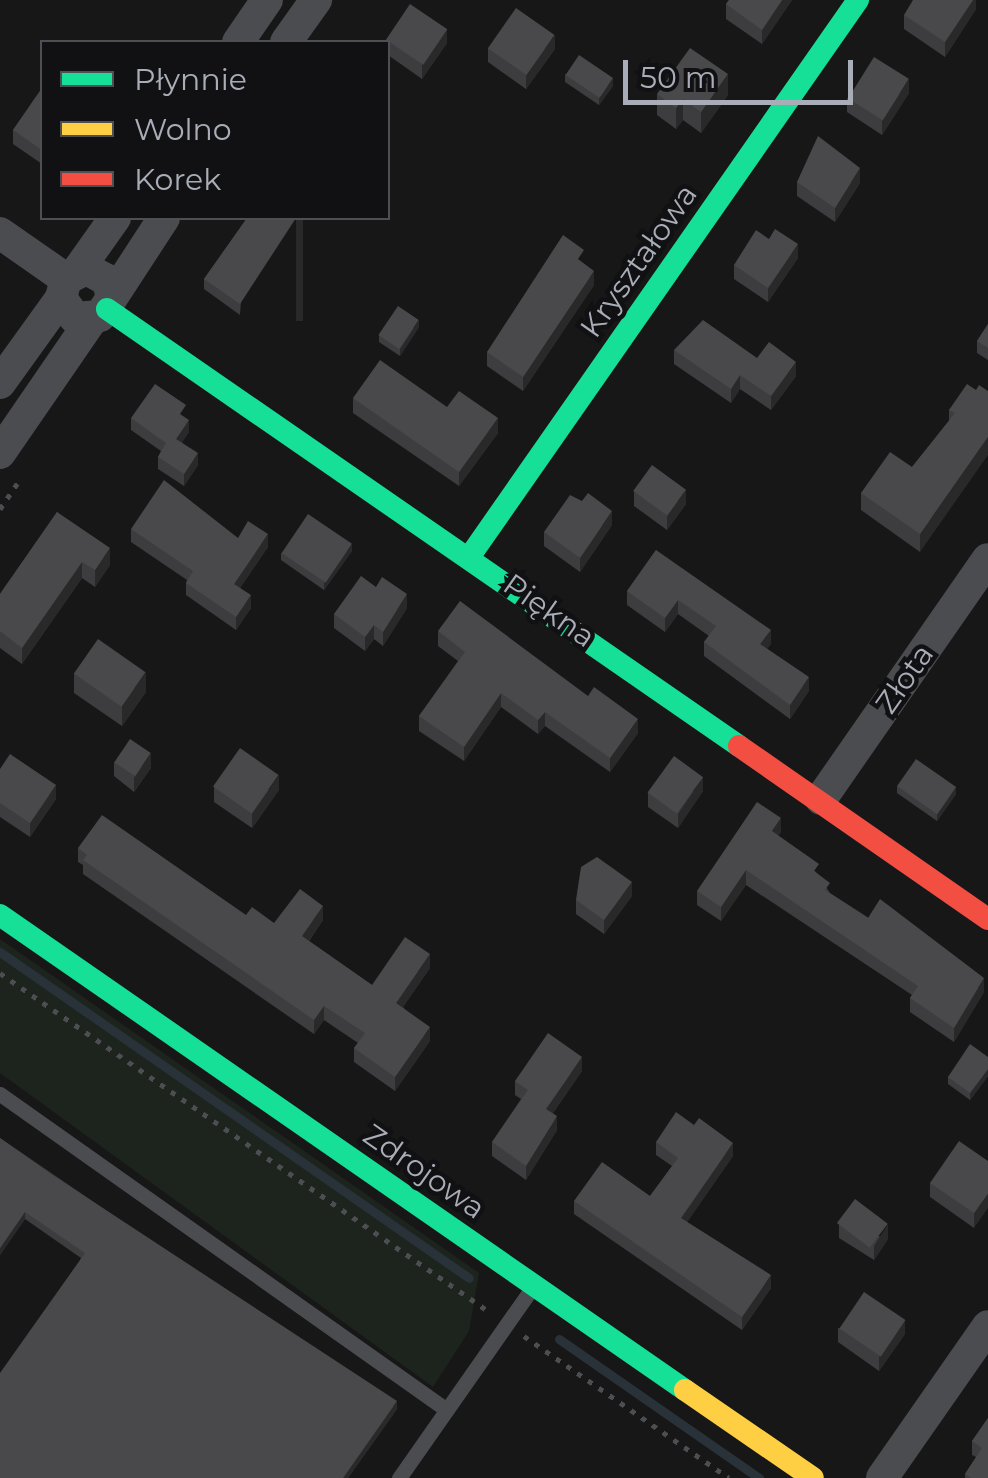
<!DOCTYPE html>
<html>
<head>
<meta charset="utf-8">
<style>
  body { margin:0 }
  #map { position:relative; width:988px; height:1478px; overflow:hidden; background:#171717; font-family:Montserrat,sans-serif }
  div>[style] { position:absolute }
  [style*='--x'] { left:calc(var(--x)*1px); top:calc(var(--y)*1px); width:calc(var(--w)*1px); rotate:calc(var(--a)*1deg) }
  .green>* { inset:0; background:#1d241e }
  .stream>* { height:9px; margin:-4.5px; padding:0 4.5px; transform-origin:4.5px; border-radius:4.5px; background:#2a3239 }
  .path>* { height:5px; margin-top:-2.5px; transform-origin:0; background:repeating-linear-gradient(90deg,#4d4e52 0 5px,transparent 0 13px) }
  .lane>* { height:15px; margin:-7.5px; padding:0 7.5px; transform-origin:7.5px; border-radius:7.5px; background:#4b4c50 }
  .street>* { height:32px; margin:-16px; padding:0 16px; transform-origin:16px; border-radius:16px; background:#4b4c50 }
  .fast>* { height:22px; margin:-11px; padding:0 11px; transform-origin:11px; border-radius:11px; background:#16e098 }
  .slow>* { height:22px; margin:-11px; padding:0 11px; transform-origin:11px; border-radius:11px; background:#ffcf43 }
  .jam>* { height:22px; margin:-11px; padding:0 11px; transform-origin:11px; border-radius:11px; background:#f24e42 }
  .wall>* { inset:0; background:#3d3d3f }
  .shaded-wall>* { inset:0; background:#29292a; transform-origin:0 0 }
  .building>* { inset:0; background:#49494c; transform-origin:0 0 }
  span { translate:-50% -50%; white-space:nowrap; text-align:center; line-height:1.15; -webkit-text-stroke:9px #111113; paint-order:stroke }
  .street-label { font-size:30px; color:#a8adb8 }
  .legend { position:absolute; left:40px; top:40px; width:350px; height:180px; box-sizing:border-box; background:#111113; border:2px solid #4d4f55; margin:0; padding:12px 18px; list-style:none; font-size:30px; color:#a8adb8 }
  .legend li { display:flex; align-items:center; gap:20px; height:50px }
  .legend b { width:50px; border:2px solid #4d4f55 }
  .scale { position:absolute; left:623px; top:60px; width:230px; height:45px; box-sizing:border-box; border:5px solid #a8adb8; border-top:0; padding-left:12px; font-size:30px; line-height:35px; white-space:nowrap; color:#a8adb8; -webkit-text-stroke:8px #111113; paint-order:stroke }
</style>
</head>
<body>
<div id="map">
  <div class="green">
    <div style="clip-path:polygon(0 939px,479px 1273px,469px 1331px,433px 1387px,0 1073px)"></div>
  </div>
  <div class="stream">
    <div style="--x:0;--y:952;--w:571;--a:34.8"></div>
    <div style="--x:559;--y:1339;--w:244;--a:34.8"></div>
  </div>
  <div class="path">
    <div style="--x:0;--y:509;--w:37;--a:-56"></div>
    <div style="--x:0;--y:973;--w:597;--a:34.7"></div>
    <div style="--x:524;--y:1336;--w:249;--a:34.7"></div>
  </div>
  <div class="lane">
    <div style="--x:0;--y:1094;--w:547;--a:35.26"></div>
    <div style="--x:399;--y:1478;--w:232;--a:-55"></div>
  </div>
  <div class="street">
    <div style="--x:238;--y:42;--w:51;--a:-55.4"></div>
    <div style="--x:286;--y:42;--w:52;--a:-54.5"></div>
    <div style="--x:0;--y:233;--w:80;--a:34.9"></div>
    <div style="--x:78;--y:270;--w:64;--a:-54.6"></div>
    <div style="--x:112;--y:296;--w:17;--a:-107"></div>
    <div style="--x:107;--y:280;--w:24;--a:-152"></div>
    <div style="--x:86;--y:269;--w:22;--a:153"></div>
    <div style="--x:66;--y:279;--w:20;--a:105"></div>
    <div style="--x:61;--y:298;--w:24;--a:55"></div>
    <div style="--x:75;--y:318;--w:25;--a:-5"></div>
    <div style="--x:100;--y:316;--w:117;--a:-56.9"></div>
    <div style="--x:0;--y:383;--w:105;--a:-54.3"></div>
    <div style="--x:0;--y:453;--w:163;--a:-55.5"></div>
    <div style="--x:821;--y:799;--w:292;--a:-55.2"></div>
    <div style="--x:882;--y:1478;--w:185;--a:-55.1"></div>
  </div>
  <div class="fast">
    <div style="--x:107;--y:309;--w:768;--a:34.66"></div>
    <div style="--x:470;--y:556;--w:678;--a:-55.09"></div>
    <div style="--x:0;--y:915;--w:834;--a:34.74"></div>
  </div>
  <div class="slow">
    <div style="--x:685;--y:1390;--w:155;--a:34.5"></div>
  </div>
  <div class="jam">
    <div style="--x:739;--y:746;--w:303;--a:34.8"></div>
  </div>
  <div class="wall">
    <div style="clip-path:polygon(729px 0,792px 0,762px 44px,726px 19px,726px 4px)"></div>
    <div style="clip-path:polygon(973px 0,976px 0,976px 9px,945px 57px,904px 29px,904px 15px)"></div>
    <div style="clip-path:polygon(386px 40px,447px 43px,422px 79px,388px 55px,388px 42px,386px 42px)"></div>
    <div style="clip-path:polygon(488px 48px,555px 49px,526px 89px,488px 62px)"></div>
    <div style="clip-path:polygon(565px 74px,613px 86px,599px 105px,565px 82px)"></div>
    <div style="clip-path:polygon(42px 88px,42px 164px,13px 144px,13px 130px)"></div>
    <div style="clip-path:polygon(909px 93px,882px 135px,847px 112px,847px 98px)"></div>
    <div style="clip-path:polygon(657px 94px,728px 95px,701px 133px,683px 120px,676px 129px,657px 115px)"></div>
    <div style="clip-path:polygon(797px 182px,860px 183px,835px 222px,797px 196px)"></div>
    <div style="clip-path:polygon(247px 218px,240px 315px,204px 289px,204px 279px)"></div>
    <div style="clip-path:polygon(769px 239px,798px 258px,768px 302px,734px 279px,734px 265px)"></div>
    <div style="clip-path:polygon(584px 264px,594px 285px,523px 391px,487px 366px,487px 352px)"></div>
    <div style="clip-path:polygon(988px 324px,988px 360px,977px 353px,977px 341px)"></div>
    <div style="clip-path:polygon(419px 327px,400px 356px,379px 342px,379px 335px)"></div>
    <div style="clip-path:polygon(674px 350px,757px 358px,796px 376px,771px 410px,740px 389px,731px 403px,674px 364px)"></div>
    <div style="clip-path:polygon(976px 390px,920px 552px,861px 510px,861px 493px,912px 467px,949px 421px,949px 410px)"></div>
    <div style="clip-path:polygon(353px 398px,498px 433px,459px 486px,353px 413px)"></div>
    <div style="clip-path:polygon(131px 418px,185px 418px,189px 432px,182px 442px,198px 465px,184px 486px,158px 469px,158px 457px,161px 451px,131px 430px)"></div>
    <div style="clip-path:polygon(634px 492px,686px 504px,667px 530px,634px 506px)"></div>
    <div style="clip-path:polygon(57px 512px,110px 565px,95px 587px,82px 578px,22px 664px,0 648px,0 594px)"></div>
    <div style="clip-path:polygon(612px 525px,580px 572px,544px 546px,544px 532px)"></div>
    <div style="clip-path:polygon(131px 529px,238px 538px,268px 547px,240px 588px,251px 608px,236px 630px,186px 595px,186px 583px,187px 580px,131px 542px)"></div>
    <div style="clip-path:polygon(656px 550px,771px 644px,767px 649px,809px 691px,790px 719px,704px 656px,704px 642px,709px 636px,678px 614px,665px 632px,627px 605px,627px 591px)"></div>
    <div style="clip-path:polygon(352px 551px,324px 590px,281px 560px,281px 553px)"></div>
    <div style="clip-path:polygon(407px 608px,383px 646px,374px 639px,365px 651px,334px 628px,334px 614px)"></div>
    <div style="clip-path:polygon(438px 631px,638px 733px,610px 772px,545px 726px,538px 734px,501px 707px,464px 761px,419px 731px,419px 716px,458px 661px,438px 646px)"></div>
    <div style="clip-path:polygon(74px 673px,146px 692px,122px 726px,74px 693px)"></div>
    <div style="clip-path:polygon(114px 762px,151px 768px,134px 792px,114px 776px)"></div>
    <div style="clip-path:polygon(0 769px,56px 799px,30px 837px,0 817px)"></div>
    <div style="clip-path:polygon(897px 786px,956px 794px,937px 821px,897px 793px)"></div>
    <div style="clip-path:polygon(214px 787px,279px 790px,252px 828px,214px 802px)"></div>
    <div style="clip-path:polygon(703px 791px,678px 828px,648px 807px,648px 793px)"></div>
    <div style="clip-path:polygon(781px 832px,778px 836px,819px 875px,830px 893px,984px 992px,954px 1042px,910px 1012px,910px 998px,912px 995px,746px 885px,721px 921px,697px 905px,697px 891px)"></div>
    <div style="clip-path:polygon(78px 848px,246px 915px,274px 923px,323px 920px,309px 941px,372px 985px,430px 968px,403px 1007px,430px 1041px,395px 1091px,354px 1062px,354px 1048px,358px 1043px,324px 1020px,314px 1034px,83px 874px,83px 865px,78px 862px)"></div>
    <div style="clip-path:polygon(632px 896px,604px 934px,576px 914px,576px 900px)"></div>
    <div style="clip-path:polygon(988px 1057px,988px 1076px,970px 1100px,948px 1084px,948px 1077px)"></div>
    <div style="clip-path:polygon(582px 1071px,553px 1113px,557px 1130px,526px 1180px,492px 1156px,492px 1142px,521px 1099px,515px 1095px,515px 1081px)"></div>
    <div style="clip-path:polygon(0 1138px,397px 1409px,348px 1478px,0 1478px,81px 1258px,25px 1219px,0 1255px)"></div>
    <div style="clip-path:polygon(656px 1142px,733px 1156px,687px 1222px,771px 1288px,742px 1330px,574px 1214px,574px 1201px,650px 1196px,672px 1166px,656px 1155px)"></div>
    <div style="clip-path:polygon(988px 1161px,974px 1228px,930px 1197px,930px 1183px)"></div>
    <div style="clip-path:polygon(839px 1224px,888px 1239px,874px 1260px,839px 1238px)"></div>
    <div style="clip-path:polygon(838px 1328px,905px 1334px,879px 1371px,838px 1342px)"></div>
    <div style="clip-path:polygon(988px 1418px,988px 1478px,965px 1478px,965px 1474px,976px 1457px,972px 1455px,972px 1441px)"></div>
  </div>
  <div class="shaded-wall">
    <div style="clip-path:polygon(782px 0,792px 0,762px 44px,762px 30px)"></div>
    <div style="clip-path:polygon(973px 0,976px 0,976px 9px,945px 57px,945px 42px)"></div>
    <div style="clip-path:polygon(447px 29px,447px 43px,422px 79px,422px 65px)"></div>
    <div style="clip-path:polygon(555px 35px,555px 49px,526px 89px,526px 75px)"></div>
    <div style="clip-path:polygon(728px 74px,728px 95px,701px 133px,701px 112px)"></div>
    <div style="clip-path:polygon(613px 78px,613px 86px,599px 105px,599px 98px)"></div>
    <div style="clip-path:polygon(909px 79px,909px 93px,882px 135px,882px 121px)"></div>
    <div style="clip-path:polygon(683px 99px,683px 120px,676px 129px,676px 108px)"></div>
    <div style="clip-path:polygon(860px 168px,860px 183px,835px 222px,835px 208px)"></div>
    <div style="left:296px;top:218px;width:7px;height:103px"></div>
    <div style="clip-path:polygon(798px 244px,798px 258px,768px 302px,768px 288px)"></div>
    <div style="clip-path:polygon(594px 271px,594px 285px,523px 391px,523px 377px)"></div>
    <div style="clip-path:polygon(419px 320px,419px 327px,400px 356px,400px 349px)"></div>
    <div style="clip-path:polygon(796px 362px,796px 376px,771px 410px,771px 396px)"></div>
    <div style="clip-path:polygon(740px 375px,740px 389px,731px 403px,731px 389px)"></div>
    <div style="clip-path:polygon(498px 418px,498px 433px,459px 486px,459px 472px)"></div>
    <div style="clip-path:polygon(189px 420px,189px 432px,176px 451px,176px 439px)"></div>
    <div style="clip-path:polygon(988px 437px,988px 455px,920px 552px,920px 534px)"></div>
    <div style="clip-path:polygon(198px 453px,198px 465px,184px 486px,184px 474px)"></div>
    <div style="clip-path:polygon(686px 490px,686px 504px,667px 530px,667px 516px)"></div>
    <div style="clip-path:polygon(612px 511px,612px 525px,580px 572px,580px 558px)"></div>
    <div style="clip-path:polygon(268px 534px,268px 547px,234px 597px,234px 584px)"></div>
    <div style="clip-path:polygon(352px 544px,352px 551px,324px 590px,324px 583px)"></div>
    <div style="clip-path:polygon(110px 548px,110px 565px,95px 587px,95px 570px)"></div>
    <div style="clip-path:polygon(82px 562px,82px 578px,22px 664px,22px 648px)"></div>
    <div style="clip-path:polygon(407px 594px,407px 608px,383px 646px,383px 632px)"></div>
    <div style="clip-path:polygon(251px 595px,251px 608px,236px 630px,236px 617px)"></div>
    <div style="clip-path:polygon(678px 600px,678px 614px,665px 632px,665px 618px)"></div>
    <div style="clip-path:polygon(374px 625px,374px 639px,365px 651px,365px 637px)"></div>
    <div style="clip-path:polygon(771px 630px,771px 644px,760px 658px,760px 644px)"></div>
    <div style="clip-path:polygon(146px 672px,146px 692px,122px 726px,122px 706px)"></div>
    <div style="clip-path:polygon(809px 677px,809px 691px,790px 719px,790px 705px)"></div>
    <div style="clip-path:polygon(501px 693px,501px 707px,464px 761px,464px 747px)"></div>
    <div style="clip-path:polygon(545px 712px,545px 726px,538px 734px,538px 720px)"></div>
    <div style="clip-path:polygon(638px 719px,638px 733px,610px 772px,610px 758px)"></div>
    <div style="clip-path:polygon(151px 753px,151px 768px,134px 792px,134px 778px)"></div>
    <div style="clip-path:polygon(279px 775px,279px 790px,252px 828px,252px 814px)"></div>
    <div style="clip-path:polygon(703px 777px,703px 791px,678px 828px,678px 814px)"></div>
    <div style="clip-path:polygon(56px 785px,56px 799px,30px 837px,30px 823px)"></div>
    <div style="clip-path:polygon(956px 787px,956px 794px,937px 821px,937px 814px)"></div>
    <div style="clip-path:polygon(781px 818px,781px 832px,772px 845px,772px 831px)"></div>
    <div style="clip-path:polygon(746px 870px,746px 885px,721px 921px,721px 907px)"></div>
    <div style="clip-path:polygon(632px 882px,632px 896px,604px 934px,604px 920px)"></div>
    <div style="clip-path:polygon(323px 906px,323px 920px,302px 950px,302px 936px)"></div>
    <div style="clip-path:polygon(430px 954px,430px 968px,396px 1017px,396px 1003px)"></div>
    <div style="clip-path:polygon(984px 978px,984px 992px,954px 1042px,954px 1028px)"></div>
    <div style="clip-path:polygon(324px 1006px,324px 1020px,314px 1034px,314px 1020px)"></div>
    <div style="clip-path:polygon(430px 1027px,430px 1041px,395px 1091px,395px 1077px)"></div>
    <div style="clip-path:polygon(582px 1057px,582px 1071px,546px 1123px,546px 1109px)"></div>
    <div style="clip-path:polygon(988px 1069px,988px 1076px,970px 1100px,970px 1093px)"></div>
    <div style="clip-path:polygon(557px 1116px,557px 1130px,526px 1180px,526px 1166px)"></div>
    <div style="clip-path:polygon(733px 1143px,733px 1156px,681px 1231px,681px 1218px)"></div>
    <div style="clip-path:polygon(988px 1194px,988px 1208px,974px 1228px,974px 1213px)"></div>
    <div style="clip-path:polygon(25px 1212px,25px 1219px,0 1255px,0 1248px)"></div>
    <div style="clip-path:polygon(888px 1224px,888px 1239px,874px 1260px,874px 1246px)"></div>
    <div style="clip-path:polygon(771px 1275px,771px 1288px,742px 1330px,742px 1317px)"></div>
    <div style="clip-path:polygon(905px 1320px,905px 1334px,879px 1371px,879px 1357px)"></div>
    <div style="clip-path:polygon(397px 1401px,397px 1409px,348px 1478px,343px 1478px)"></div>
  </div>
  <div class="building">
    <div style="clip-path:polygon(729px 0,782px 0,762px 30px,726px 4px)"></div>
    <div style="clip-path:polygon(913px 0,973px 0,945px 42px,904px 15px)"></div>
    <div style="left:410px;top:4px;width:45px;height:43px;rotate:34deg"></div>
    <div style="left:516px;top:8px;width:47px;height:49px;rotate:35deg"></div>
    <div style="clip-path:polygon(690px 48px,728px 74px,701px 112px,683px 99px,676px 108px,657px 94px)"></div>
    <div style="left:579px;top:55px;width:41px;height:24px;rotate:34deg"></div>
    <div style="left:874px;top:57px;width:41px;height:49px;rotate:32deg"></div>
    <div style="clip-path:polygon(42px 88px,42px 150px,13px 130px)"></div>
    <div style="clip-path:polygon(818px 136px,860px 168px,835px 208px,797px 182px)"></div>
    <div style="clip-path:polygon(247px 218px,296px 218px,240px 304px,204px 279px)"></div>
    <div style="clip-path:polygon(775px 229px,798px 244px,768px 288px,734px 265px,756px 230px,769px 239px)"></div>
    <div style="clip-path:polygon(563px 235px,584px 250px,578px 259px,594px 271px,523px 377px,487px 352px)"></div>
    <div style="left:398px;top:306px;width:25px;height:35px;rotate:34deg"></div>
    <div style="clip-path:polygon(703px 320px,757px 358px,769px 342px,796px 362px,771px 396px,740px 375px,731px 389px,674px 350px)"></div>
    <div style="clip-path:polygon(988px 324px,988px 348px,977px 341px)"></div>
    <div style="clip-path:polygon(380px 360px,447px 407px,459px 391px,498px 418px,459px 472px,353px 398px)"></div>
    <div style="clip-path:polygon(155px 384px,186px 405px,180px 414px,189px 420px,176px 439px,198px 453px,184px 474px,158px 457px,166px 443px,131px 418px)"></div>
    <div style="clip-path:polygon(967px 384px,976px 390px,979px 385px,988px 391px,988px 437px,920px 534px,861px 493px,890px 452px,912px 467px,955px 413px,949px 410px)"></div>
    <div style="left:652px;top:465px;width:42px;height:32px;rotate:36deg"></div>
    <div style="clip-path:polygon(164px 480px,238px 538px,248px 521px,268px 534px,234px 584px,251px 595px,236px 617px,186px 583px,193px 571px,131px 529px)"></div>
    <div style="clip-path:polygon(588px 493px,612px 511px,580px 558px,544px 532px,570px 495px,582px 501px)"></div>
    <div style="clip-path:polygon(57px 512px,110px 548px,95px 570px,82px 562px,22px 648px,0 631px,0 594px)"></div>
    <div style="left:308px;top:514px;width:53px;height:47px;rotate:34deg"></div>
    <div style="clip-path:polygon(656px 550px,771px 630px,760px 644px,809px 677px,790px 705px,704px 642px,716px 626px,678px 600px,665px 618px,627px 591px)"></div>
    <div style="clip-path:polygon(361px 576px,376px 587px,382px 577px,407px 594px,383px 632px,374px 625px,365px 637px,334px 614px)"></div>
    <div style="clip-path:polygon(460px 601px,588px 696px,594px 687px,638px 719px,610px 758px,545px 712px,538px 720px,501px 693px,464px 747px,419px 716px,465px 652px,438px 631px)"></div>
    <div style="left:98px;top:639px;width:58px;height:42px;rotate:35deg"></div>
    <div style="left:130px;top:739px;width:25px;height:28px;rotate:34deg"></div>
    <div style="left:240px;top:748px;width:47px;height:47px;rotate:35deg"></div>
    <div style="clip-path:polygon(10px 754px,56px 785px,30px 823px,0 803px,0 769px)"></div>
    <div style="left:674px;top:756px;width:36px;height:45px;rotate:36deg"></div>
    <div style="left:916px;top:759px;width:49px;height:33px;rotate:35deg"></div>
    <div style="clip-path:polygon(757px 802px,781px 818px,772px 831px,819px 864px,814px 871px,830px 883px,825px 890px,868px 918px,880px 899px,984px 978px,954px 1028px,910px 998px,918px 986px,746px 870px,721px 907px,697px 891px)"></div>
    <div style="clip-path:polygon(102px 815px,246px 915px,252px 907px,274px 923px,300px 889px,323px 906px,302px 936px,372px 985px,405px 937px,430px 954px,396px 1003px,430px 1027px,395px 1077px,354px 1048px,365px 1033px,324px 1006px,314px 1020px,83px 860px,87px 855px,78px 848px)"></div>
    <div style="clip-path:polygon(597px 857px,632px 882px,604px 920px,576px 900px,581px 867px)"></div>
    <div style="clip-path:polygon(548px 1033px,582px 1057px,546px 1109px,557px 1116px,526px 1166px,492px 1142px,528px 1090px,515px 1081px)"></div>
    <div style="clip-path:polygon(970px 1044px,988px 1057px,988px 1069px,970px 1093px,948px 1077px)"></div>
    <div style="clip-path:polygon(676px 1112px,694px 1125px,699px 1118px,733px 1143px,681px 1218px,771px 1275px,742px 1317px,574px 1201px,602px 1162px,650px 1196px,678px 1158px,656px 1142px)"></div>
    <div style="clip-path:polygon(0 1138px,51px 1174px,397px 1401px,343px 1478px,0 1478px,0 1373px,85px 1253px,25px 1212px,0 1248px)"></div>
    <div style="clip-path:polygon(959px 1141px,988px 1161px,988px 1194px,974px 1213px,930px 1183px)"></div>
    <div style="left:855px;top:1199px;width:41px;height:30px;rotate:37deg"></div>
    <div style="left:864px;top:1292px;width:50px;height:44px;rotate:34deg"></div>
    <div style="clip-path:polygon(988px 1418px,988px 1478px,971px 1478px,965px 1474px,982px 1448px,972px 1441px)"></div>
  </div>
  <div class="street-label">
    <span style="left:639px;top:261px;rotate:-55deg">Kryształowa</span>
    <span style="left:549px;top:611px;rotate:35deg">Piękna</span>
    <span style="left:905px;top:679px;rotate:-55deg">Złota</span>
    <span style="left:424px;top:1172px;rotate:35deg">Zdrojowa</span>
  </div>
  <ul class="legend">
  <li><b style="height:12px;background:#16e098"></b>Płynnie</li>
  <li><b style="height:12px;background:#ffcf43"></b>Wolno</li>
  <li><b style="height:12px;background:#f24e42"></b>Korek</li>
  </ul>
  <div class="scale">50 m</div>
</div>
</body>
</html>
